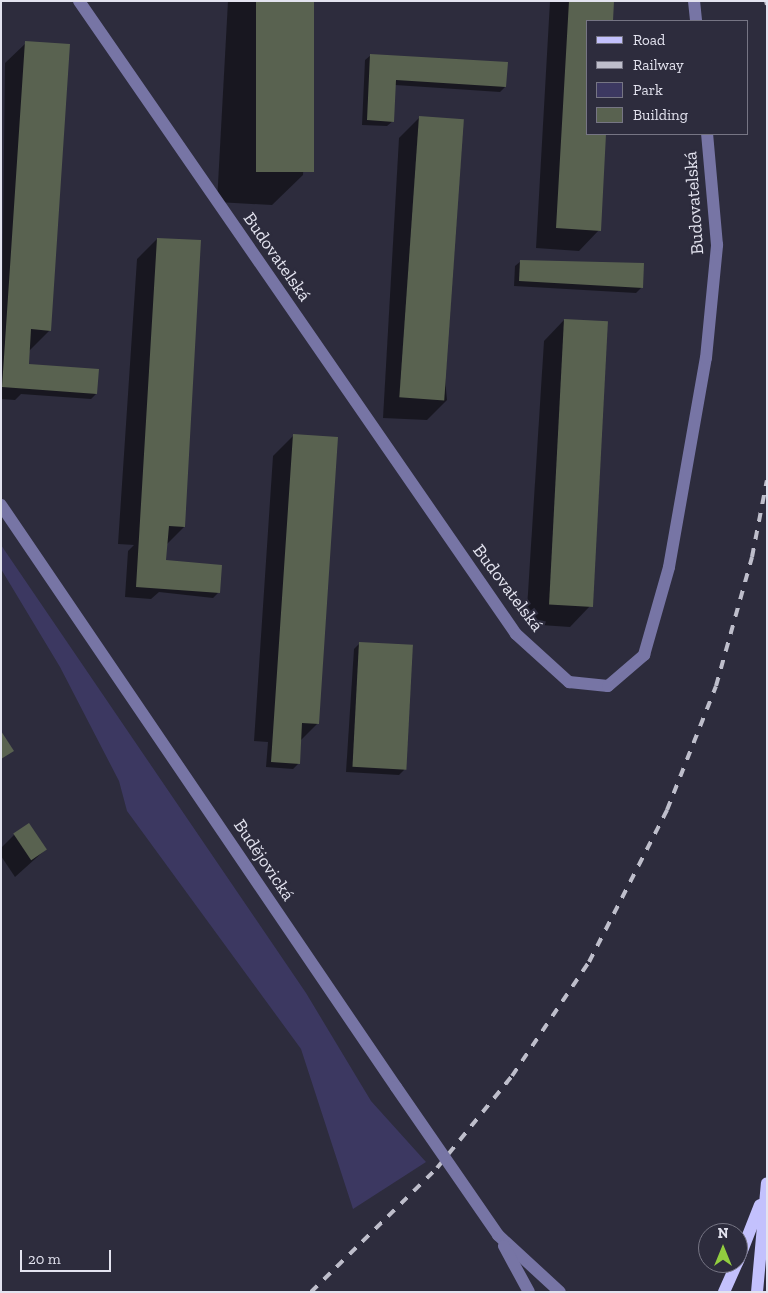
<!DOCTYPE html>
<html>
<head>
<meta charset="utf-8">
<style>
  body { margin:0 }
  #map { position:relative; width:768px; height:1293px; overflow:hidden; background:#2d2c3d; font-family:"Zilla Slab",serif }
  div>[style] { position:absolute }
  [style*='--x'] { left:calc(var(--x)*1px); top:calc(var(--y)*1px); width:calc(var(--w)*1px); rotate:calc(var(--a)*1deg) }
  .green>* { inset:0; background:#3c3861 }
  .shadow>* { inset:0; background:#0007 }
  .building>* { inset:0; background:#596250; transform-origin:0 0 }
  .minor>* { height:12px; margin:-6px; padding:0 6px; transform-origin:6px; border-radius:6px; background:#7775a5 }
  .major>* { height:12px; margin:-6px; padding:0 6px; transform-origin:6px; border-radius:6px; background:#c3c1fd }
  .rail>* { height:4px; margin-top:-2px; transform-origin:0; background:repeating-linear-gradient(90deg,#bebecb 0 9px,transparent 0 18px) }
  .minor-bridge>* { height:12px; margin:-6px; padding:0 6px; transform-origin:6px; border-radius:6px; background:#7775a5 }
  span { translate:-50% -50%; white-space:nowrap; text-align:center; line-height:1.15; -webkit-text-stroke:4.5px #2d2c3d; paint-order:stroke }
  .street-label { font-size:18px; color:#e3e3ef }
  .frame { position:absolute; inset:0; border:2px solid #e3e3ef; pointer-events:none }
  .legend { position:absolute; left:586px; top:20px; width:162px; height:115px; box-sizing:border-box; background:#2d2c3d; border:1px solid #767584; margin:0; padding:6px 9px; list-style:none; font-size:15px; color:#e3e3ef }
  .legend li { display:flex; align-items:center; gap:10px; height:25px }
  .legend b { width:25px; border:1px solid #767584 }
  .north { position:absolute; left:698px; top:1223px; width:50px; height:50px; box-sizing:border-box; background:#2d2c3d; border:1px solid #767584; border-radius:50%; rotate:0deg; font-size:14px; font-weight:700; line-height:20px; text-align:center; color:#e3e3ef }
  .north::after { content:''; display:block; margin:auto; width:18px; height:22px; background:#91cd3f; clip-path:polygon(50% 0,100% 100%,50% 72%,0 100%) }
  .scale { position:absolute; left:20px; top:1250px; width:91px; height:22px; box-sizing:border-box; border:2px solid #e3e3ef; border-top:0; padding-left:6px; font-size:15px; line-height:18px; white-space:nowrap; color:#e3e3ef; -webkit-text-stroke:4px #2d2c3d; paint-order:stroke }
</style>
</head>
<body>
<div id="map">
  <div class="green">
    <div style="clip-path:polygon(1px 545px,306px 993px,371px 1101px,426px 1162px,353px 1209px,301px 1049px,127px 811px,119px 781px,60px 667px,1px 569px)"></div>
  </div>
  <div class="shadow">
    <div style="clip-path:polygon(228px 1px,312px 1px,303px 175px,272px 205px,217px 202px)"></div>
    <div style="clip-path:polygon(550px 1px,613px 1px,612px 21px,587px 21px,587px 134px,605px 134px,599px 230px,579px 251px,536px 248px)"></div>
    <div style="clip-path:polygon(26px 43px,50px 330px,29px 351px,28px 366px,96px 394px,91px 399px,21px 394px,15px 400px,1px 399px,5px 63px)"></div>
    <div style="clip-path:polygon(371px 55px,505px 87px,500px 92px,395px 85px,393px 121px,387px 126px,362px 125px,365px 60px)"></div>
    <div style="clip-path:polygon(420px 117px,447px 400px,427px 420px,383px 418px,399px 138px)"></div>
    <div style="clip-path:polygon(157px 239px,184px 527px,166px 545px,165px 563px,218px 593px,213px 598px,159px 592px,151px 599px,125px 597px,128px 551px,134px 545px,118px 544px,137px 259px)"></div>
    <div style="clip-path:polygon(521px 261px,642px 287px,636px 293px,514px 286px,515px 266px)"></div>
    <div style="clip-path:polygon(564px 320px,590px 606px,570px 627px,526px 624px,544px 341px)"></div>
    <div style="clip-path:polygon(294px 435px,318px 723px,300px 741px,298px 764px,293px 769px,266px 767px,268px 742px,254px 741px,273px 456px)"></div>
    <div style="clip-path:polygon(359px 644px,404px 770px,399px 775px,346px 772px,354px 649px)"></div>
    <div style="clip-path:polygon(14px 835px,45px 850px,15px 877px,1px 856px,1px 848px)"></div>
  </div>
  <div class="building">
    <div style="left:256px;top:1px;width:58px;height:171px"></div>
    <div style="clip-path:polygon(569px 1px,614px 1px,613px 21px,587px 21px,587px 134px,606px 134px,601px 231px,556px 228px)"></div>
    <div style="clip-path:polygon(25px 41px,70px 44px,51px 331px,31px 329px,29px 364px,99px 369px,97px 394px,2px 387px)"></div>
    <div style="clip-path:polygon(370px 54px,508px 62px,506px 87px,396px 80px,394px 122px,367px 120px)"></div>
    <div style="left:419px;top:116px;width:45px;height:282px;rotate:4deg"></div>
    <div style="clip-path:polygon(157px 238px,201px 240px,185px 527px,169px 526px,166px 560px,222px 565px,220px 593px,136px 587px)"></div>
    <div style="clip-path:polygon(520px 260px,644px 263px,643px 288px,519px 281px)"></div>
    <div style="left:564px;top:319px;width:44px;height:286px;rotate:3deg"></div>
    <div style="clip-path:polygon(293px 434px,338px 437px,319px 724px,302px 723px,300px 764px,271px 762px)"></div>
    <div style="left:359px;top:642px;width:54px;height:125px;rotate:3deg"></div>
    <div style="clip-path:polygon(1px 731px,14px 751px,1px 759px)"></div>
    <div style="left:29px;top:823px;width:32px;height:19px;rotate:56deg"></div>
  </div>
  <div class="minor">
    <div style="--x:79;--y:1;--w:769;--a:55.38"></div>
    <div style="--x:516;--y:634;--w:72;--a:42.2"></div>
    <div style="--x:569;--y:682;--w:39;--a:6"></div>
    <div style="--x:608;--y:686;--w:48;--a:-40.7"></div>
    <div style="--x:644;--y:655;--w:91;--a:-74.1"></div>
    <div style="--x:669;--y:567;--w:212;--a:-80"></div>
    <div style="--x:706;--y:358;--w:114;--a:-84.4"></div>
    <div style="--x:717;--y:245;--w:111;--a:-95.1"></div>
    <div style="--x:694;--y:1;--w:20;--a:84"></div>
    <div style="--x:1;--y:505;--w:703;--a:55.84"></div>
    <div style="--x:498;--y:1235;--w:84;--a:42.6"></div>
    <div style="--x:504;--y:1246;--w:52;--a:61.5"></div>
  </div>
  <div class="major">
    <div style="--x:738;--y:1261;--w:60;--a:-68.6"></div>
    <div style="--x:724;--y:1292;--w:32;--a:-66"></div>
    <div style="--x:757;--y:1292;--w:109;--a:-84.8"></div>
  </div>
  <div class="rail">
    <div style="--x:766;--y:1;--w:4;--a:76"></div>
    <div style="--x:311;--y:1292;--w:177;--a:-44.5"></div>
    <div style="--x:437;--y:1168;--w:119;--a:-50.8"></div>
    <div style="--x:512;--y:1076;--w:138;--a:-56"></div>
    <div style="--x:589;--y:962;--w:171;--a:-62.8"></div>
    <div style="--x:667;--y:810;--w:133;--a:-68.4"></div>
    <div style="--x:716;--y:686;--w:134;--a:-74.4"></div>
    <div style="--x:752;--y:557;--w:78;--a:-79"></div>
  </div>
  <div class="minor-bridge">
    <div style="--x:396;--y:1087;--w:180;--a:55.4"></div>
  </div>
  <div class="street-label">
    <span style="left:694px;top:203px;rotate:-94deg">Budovatelská</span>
    <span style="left:277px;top:257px;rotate:55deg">Budovatelská</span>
    <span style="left:508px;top:588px;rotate:53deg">Budovatelská</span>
    <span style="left:264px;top:860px;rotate:56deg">Budějovická</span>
  </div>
  <div class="frame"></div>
  <ul class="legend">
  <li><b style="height:6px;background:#c3c1fd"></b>Road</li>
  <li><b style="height:6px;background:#bebecb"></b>Railway</li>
  <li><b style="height:14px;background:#3c3861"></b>Park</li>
  <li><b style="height:14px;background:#596250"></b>Building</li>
  </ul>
  <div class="north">N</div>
  <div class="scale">20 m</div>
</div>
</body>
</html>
